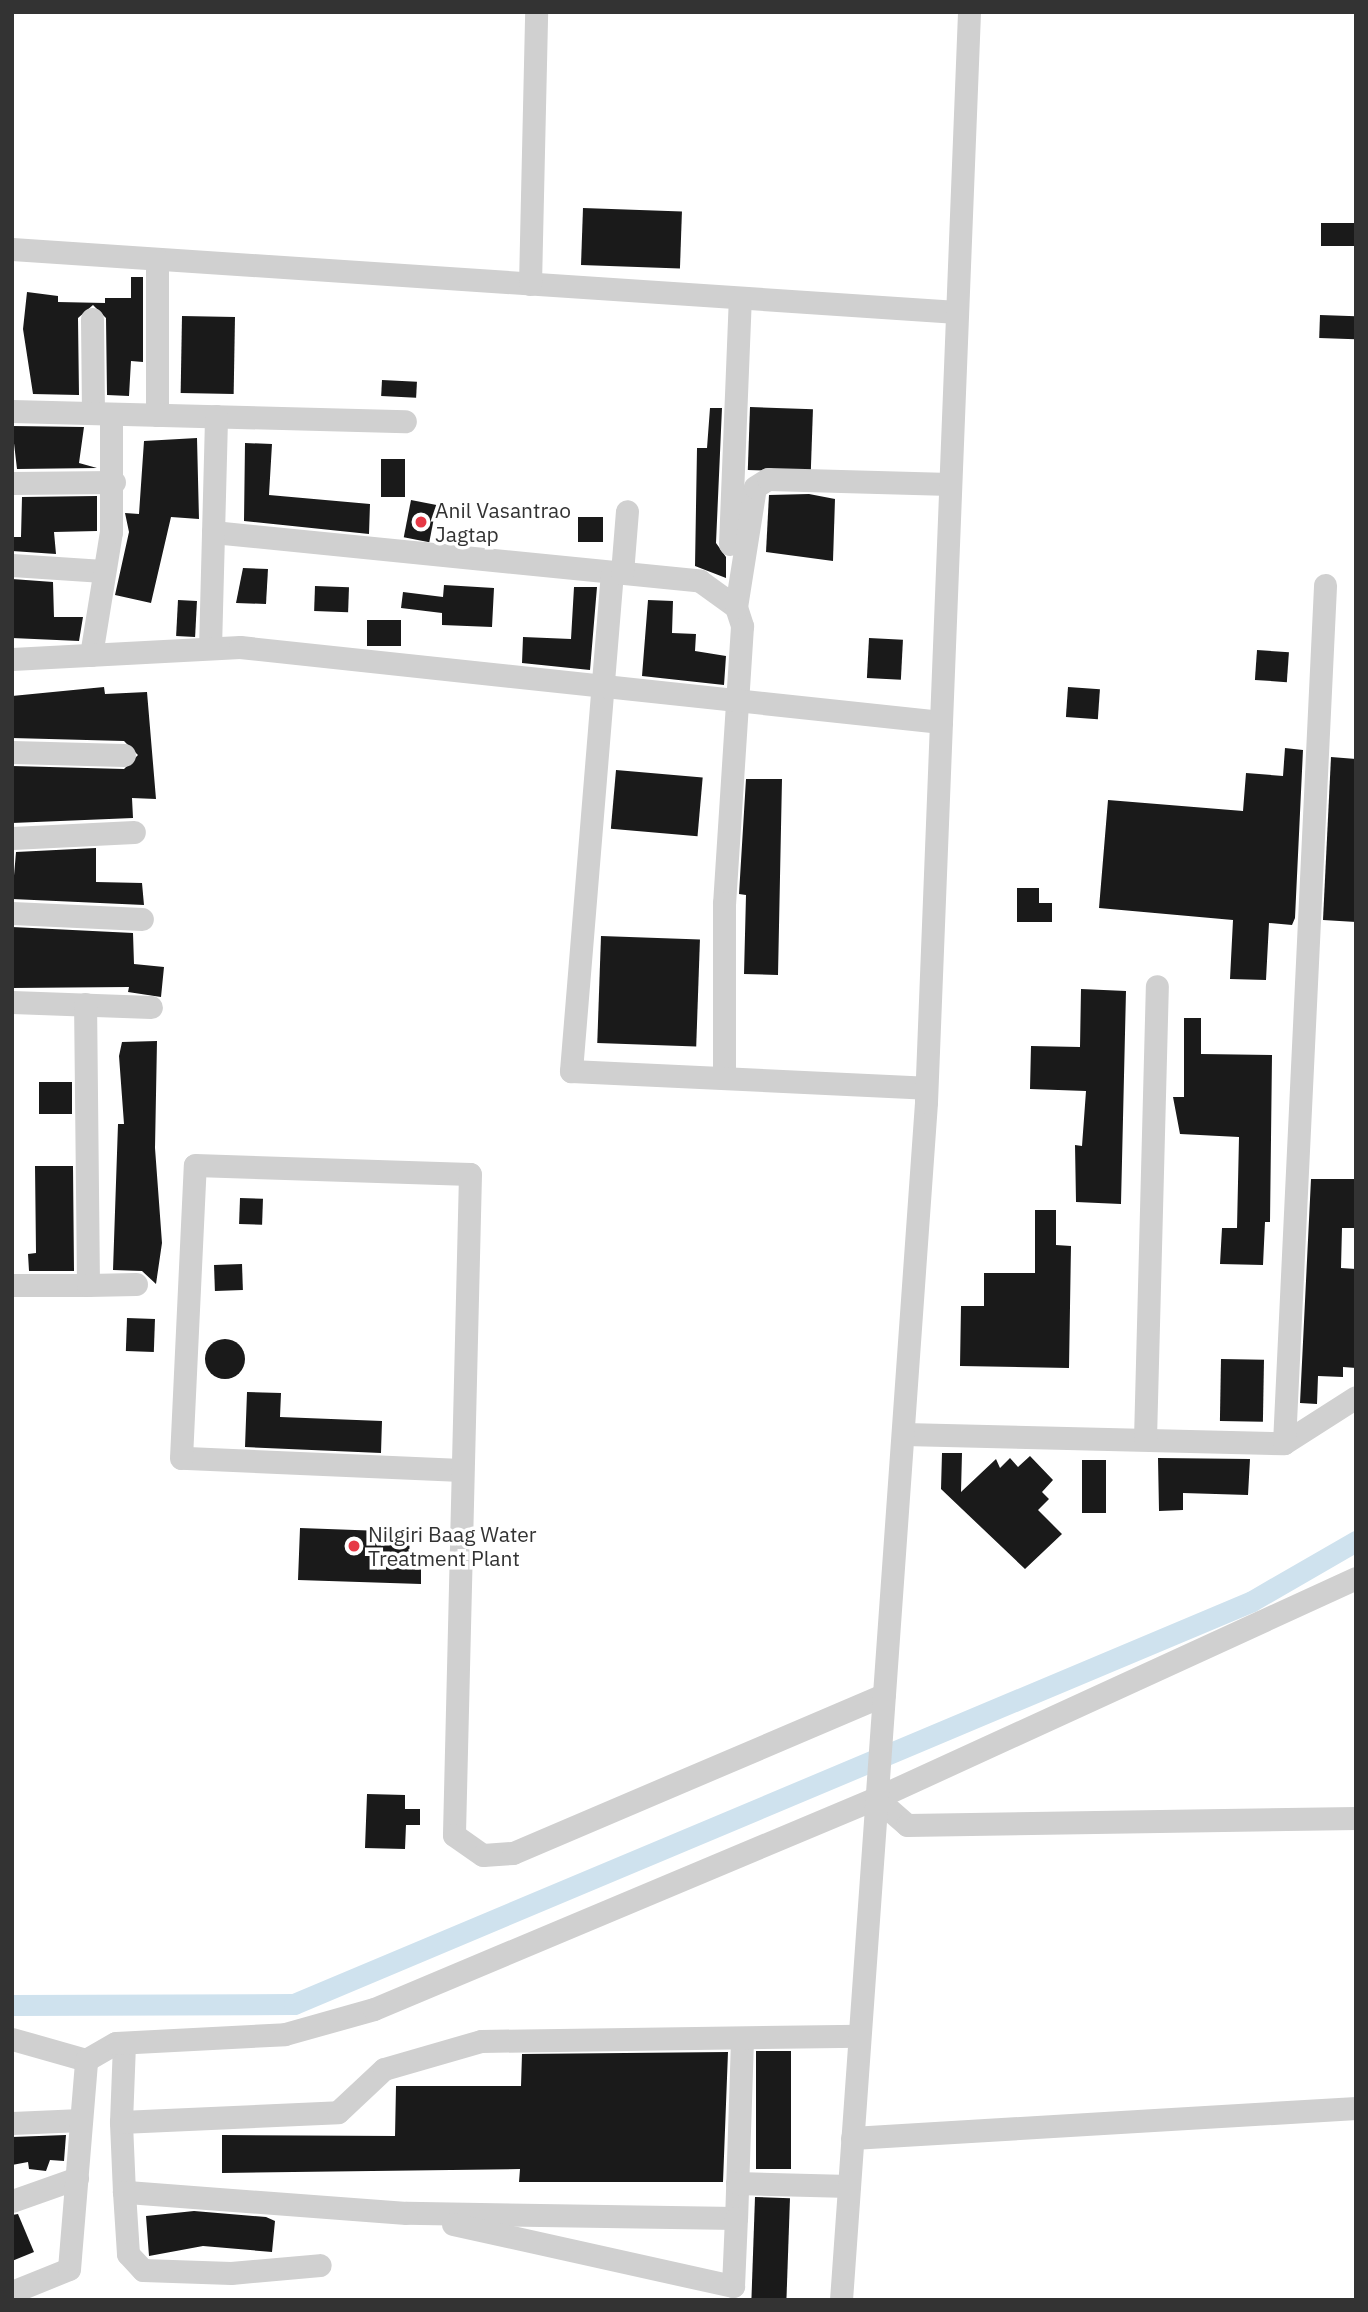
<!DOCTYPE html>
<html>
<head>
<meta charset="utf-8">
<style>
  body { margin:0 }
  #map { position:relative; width:1368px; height:2312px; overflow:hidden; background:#fff; font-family:"IBM Plex Sans",sans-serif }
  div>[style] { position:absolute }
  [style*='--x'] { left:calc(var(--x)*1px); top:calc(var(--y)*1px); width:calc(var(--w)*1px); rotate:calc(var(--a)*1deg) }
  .canal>* { height:21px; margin:-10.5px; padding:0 10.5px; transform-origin:10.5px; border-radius:10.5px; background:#cfe2ee }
  .building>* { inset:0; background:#1a1a1a; transform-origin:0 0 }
  .round { border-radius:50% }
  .minor>* { height:23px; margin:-11.5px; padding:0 11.5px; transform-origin:11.5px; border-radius:11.5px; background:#d0d0d0 }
  .dots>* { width:19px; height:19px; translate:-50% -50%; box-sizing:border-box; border:4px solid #fff; border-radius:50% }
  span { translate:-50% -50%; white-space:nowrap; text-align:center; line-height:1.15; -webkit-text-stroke:7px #fff; paint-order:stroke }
  .poi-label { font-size:21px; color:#333 }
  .left { translate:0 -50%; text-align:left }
  .frame { position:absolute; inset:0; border:14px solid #333; pointer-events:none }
</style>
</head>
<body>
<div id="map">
  <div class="canal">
    <div style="--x:12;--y:2005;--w:282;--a:-0.2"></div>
    <div style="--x:294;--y:2004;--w:1039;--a:-22.81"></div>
    <div style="--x:1252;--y:1601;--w:120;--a:-30"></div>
  </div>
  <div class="building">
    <div style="left:583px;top:208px;width:99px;height:57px;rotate:2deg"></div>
    <div style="left:1321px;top:223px;width:35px;height:23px"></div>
    <div style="clip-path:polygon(131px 277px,143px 277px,143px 362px,131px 361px,129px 396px,107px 395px,106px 318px,93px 305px,78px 318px,79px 395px,33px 394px,23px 329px,27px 292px,58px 296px,58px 302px,105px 303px,105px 298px,131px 298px)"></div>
    <div style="left:1320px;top:315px;width:36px;height:23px;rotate:2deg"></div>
    <div style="left:182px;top:316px;width:53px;height:77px;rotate:1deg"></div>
    <div style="left:382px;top:380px;width:35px;height:16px;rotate:3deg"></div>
    <div style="left:750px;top:407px;width:63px;height:63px;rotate:2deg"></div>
    <div style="clip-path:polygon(710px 408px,722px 408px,716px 543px,726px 557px,726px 578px,695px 566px,697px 448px,707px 448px)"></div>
    <div style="clip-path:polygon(12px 426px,84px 427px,79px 463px,97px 468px,17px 469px)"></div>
    <div style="clip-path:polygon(197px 438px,199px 519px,171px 517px,151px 603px,115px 595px,129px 532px,125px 513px,139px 514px,144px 441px)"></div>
    <div style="clip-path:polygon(245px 443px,272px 444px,269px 495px,370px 504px,369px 534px,244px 521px)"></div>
    <div style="left:381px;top:459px;width:24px;height:38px"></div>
    <div style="clip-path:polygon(809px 494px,835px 499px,833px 561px,766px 552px,769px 495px)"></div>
    <div style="clip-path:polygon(97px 496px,97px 531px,54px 532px,56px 554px,12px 551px,12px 537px,21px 537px,22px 497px)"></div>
    <div style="left:411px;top:500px;width:26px;height:38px;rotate:11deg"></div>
    <div style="left:578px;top:517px;width:25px;height:25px"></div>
    <div style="clip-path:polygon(243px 568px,268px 569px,266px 604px,236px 603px)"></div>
    <div style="clip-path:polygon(12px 579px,53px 582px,54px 617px,83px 617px,79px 641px,12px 638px)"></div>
    <div style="clip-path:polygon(444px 585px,494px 588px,492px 627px,442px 625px,442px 613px,401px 608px,403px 592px,443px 597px)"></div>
    <div style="left:315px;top:586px;width:34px;height:25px;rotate:2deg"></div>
    <div style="clip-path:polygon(574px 587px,597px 587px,590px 670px,522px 663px,523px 637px,571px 639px)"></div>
    <div style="left:178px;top:600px;width:19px;height:36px;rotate:3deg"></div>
    <div style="clip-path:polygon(648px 600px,673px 601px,672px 633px,696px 634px,695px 651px,726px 656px,724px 685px,642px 676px)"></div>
    <div style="left:367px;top:620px;width:34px;height:26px"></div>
    <div style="left:869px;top:638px;width:34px;height:40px;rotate:3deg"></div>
    <div style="left:1257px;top:650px;width:32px;height:30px;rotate:4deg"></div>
    <div style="clip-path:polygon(104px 687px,105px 694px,147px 692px,156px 799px,132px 798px,133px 818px,12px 823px,12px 766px,124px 769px,138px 755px,124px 741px,12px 738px,12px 696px)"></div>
    <div style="left:1068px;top:687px;width:32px;height:30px;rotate:4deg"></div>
    <div style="clip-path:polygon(1285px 748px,1303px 750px,1295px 918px,1292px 925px,1269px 923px,1266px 980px,1230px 979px,1233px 920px,1099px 908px,1108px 800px,1243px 811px,1246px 773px,1283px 776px)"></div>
    <div style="clip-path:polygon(1331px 757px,1356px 759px,1356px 922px,1323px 920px)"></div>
    <div style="left:616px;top:770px;width:87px;height:59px;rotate:5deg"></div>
    <div style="clip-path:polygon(746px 779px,782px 779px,778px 975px,744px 974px,746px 895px,739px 894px)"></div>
    <div style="clip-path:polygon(96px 848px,96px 882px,142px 883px,144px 905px,12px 899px,16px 852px)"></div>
    <div style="clip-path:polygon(1017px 888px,1039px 888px,1039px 903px,1052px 903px,1052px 922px,1017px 922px)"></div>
    <div style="clip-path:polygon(12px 927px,133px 933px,134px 964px,164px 967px,161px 997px,128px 992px,129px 987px,12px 988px)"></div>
    <div style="left:601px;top:936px;width:99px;height:107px;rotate:2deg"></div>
    <div style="clip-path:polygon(1081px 989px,1126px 991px,1121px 1204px,1076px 1202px,1075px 1145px,1082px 1146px,1086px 1091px,1030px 1089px,1031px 1046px,1080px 1047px)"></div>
    <div style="clip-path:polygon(1184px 1018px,1201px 1018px,1201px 1054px,1272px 1055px,1270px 1222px,1265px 1222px,1263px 1265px,1220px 1264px,1222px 1228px,1237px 1228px,1239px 1137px,1180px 1134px,1173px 1097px,1184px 1097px)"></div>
    <div style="clip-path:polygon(157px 1041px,155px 1148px,162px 1243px,156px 1284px,142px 1271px,113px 1270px,118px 1124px,124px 1124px,119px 1056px,122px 1042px)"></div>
    <div style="left:39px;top:1082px;width:33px;height:32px"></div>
    <div style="clip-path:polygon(35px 1166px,73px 1166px,74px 1271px,29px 1271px,28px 1254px,36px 1253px)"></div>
    <div style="clip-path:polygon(1311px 1179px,1356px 1179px,1356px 1228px,1342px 1228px,1341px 1268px,1356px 1269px,1356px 1368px,1343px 1367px,1343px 1377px,1318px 1376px,1317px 1404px,1300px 1403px)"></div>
    <div style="left:240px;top:1198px;width:23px;height:26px;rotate:2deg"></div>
    <div style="clip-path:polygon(1035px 1210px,1056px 1210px,1056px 1245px,1071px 1246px,1069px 1368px,960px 1366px,961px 1306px,984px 1306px,984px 1273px,1035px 1273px)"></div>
    <div style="left:242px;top:1264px;width:26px;height:28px;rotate:88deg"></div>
    <div style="left:127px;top:1318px;width:28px;height:33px;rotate:2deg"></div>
    <div class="round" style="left:205px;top:1339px;width:40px;height:40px"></div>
    <div style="left:1221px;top:1359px;width:43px;height:62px;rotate:1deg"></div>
    <div style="clip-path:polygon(247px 1392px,281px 1393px,280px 1417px,382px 1421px,381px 1453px,245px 1447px)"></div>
    <div style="clip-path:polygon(942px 1453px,962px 1453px,961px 1492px,996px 1459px,1000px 1468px,1010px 1458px,1018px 1467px,1030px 1456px,1053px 1480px,1042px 1492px,1049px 1499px,1038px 1510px,1062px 1534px,1025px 1569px,941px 1489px)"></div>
    <div style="clip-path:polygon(1158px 1458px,1250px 1459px,1248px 1495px,1183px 1493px,1183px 1510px,1159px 1511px)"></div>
    <div style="left:1082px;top:1460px;width:24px;height:53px"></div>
    <div style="clip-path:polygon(300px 1528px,410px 1532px,409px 1560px,421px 1560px,421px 1584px,298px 1580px)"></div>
    <div style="clip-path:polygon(367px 1794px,405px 1795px,405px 1809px,420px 1809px,420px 1825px,406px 1825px,405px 1849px,365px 1848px)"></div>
    <div style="left:756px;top:2051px;width:35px;height:118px"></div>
    <div style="clip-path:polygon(728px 2052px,723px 2182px,519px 2182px,520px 2169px,222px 2173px,222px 2135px,395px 2136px,396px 2086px,521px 2086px,522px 2054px)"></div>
    <div style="clip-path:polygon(66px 2135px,64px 2161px,50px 2160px,46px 2171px,29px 2169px,28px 2162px,12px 2165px,12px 2137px)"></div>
    <div style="left:755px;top:2197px;width:35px;height:103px;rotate:2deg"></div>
    <div style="clip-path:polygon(194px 2211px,266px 2217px,275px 2221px,272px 2252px,203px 2246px,149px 2256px,146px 2216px)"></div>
    <div style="clip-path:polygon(18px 2214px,34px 2252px,12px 2261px,12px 2215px)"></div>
  </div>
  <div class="minor">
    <div style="--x:12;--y:249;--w:947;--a:3.81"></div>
    <div style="--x:157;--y:260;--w:155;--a:90"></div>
    <div style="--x:530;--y:284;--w:272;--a:-88.7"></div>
    <div style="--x:92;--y:319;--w:94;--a:89.4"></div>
    <div style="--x:12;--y:411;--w:393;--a:1.5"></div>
    <div style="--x:12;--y:483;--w:102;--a:-0.6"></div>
    <div style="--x:213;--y:532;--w:489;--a:5.7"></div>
    <div style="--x:700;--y:581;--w:44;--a:35.8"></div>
    <div style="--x:736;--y:607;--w:20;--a:72"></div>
    <div style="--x:742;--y:626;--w:278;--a:93.7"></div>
    <div style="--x:724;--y:903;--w:175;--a:90"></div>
    <div style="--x:730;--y:544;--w:246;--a:-87.7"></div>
    <div style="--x:12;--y:565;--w:91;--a:3.8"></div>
    <div style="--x:612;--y:572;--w:501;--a:94.7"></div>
    <div style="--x:571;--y:1071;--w:355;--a:2.7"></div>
    <div style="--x:622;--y:573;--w:62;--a:-85.4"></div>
    <div style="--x:736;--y:607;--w:121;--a:-81"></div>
    <div style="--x:755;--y:487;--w:15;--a:-32"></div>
    <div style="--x:768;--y:479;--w:182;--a:1.6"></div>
    <div style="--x:210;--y:648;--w:232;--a:-88.5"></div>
    <div style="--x:91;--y:655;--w:125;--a:-80.8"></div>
    <div style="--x:111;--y:532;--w:118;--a:-90"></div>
    <div style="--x:12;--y:659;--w:228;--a:-3"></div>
    <div style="--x:240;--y:647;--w:705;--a:6.11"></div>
    <div style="--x:12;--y:752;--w:112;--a:1.5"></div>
    <div style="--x:12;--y:838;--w:122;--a:-2.8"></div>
    <div style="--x:12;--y:913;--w:130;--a:2.6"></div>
    <div style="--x:12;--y:1002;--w:139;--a:2.1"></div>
    <div style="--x:12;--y:1285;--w:76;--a:0"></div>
    <div style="--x:88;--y:1285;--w:281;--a:-90.6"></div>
    <div style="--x:88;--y:1285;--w:48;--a:-1.2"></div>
    <div style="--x:904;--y:1434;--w:380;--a:1.4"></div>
    <div style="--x:1284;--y:1443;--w:85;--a:-32.6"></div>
    <div style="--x:1145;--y:1439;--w:453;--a:-88.5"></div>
    <div style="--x:1284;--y:1443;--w:859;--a:-87.26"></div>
    <div style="--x:461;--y:1470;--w:280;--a:-177.5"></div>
    <div style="--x:181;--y:1458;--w:293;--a:-87.3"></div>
    <div style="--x:195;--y:1165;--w:275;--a:1.9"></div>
    <div style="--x:470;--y:1174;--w:661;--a:91.39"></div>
    <div style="--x:454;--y:1835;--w:35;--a:35"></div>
    <div style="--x:483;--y:1855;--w:30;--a:-4"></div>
    <div style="--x:513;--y:1853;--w:403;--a:-23.1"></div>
    <div style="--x:876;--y:1798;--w:41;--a:41.1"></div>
    <div style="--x:907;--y:1825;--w:449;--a:-0.9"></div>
    <div style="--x:12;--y:2039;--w:77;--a:15.8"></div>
    <div style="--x:742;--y:2040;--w:178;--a:91.9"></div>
    <div style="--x:736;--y:2218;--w:330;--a:-179.1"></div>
    <div style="--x:406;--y:2213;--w:283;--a:-175.7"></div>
    <div style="--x:124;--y:2192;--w:70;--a:-92.5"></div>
    <div style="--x:121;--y:2122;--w:217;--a:-2.6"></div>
    <div style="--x:338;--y:2112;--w:63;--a:-43.1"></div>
    <div style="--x:384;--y:2069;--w:101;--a:-16.1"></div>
    <div style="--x:481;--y:2041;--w:378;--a:-0.8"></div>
    <div style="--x:121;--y:2122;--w:79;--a:-87.8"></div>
    <div style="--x:12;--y:2123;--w:69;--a:-2.5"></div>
    <div style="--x:852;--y:2138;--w:505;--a:-3.41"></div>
    <div style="--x:737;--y:2183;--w:112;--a:1.5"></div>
    <div style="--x:124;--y:2192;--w:62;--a:86.3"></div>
    <div style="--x:128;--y:2254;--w:22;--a:47"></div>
    <div style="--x:143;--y:2270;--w:88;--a:2"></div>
    <div style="--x:231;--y:2273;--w:89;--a:-5.1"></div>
    <div style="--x:12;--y:2201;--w:69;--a:-19.5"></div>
    <div style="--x:453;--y:2224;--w:287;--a:12.5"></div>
    <div style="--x:733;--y:2286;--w:68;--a:-87.5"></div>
    <div style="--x:12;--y:2292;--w:61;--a:-22"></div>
    <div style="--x:69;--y:2269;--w:210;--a:-85.3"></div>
    <div style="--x:86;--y:2060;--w:34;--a:-30"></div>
    <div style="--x:116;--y:2043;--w:169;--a:-3"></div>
    <div style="--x:285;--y:2034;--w:92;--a:-15.7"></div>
    <div style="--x:374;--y:2009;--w:545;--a:-22.8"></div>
    <div style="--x:876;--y:1798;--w:528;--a:-24.62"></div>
    <div style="--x:841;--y:2300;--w:1201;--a:-85.94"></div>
    <div style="--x:926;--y:1102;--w:1091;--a:-87.74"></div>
  </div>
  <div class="dots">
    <div style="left:421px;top:522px;background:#e63946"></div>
    <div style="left:354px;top:1546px;background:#e63946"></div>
  </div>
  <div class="poi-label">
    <span class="left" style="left:435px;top:522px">Anil Vasantrao<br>Jagtap</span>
    <span class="left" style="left:368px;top:1546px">Nilgiri Baag Water<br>Treatment Plant</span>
  </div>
  <div class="frame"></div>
</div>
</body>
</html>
